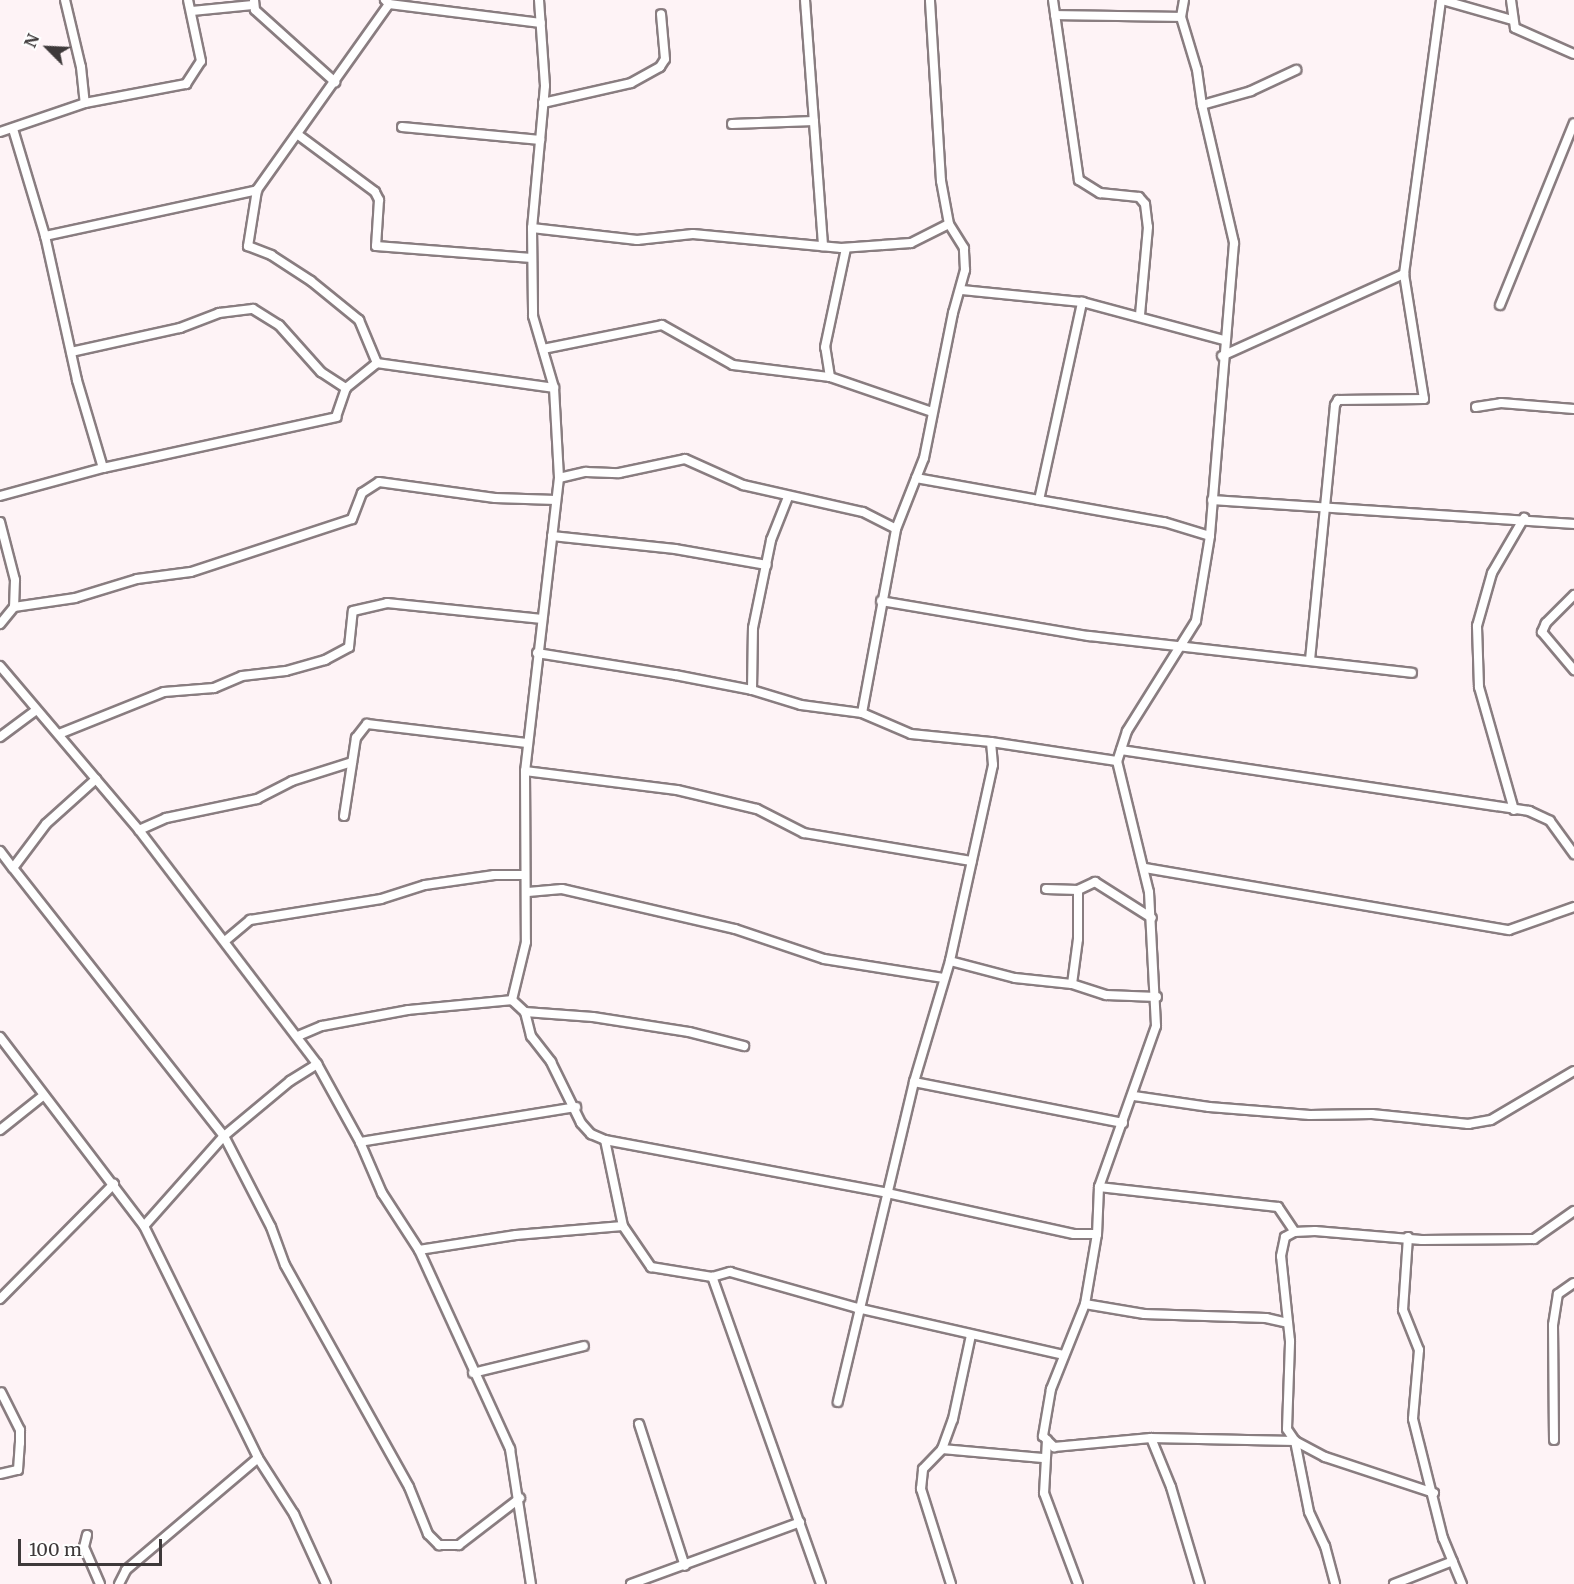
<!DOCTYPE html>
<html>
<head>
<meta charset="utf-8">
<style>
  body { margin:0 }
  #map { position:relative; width:1574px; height:1584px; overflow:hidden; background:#fef3f6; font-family:Merriweather,serif }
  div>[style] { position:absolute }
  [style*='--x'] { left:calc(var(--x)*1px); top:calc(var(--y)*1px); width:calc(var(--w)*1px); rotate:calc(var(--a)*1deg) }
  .roads { filter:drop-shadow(2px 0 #897d80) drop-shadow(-2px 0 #897d80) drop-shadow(0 2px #897d80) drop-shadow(0 -2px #897d80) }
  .minor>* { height:8px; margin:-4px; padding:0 4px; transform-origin:4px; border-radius:4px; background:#fff }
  span { translate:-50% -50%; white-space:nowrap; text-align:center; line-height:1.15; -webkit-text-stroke:4.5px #fff; paint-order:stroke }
  .north { position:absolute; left:18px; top:18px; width:60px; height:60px; -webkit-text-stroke:4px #fff; paint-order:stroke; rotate:294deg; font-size:16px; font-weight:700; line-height:24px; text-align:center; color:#3e393a }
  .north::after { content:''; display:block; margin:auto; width:21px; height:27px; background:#3e393a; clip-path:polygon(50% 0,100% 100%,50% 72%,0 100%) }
  .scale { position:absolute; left:18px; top:1539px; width:144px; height:27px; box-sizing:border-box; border:3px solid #3e393a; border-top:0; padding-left:8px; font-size:18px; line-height:21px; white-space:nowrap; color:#3e393a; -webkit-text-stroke:4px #fff; paint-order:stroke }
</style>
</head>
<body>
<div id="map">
  <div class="roads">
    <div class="minor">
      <div style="--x:65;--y:0;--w:69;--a:76.6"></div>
      <div style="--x:81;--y:67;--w:36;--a:84"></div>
      <div style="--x:254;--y:0;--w:10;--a:84"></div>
      <div style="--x:255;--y:10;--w:108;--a:42"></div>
      <div style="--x:385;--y:0;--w:6;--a:45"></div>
      <div style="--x:389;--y:4;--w:228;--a:125.4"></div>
      <div style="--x:257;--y:190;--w:57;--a:99.1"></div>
      <div style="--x:248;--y:246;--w:25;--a:21"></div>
      <div style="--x:271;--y:255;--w:48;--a:33"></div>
      <div style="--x:311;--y:281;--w:62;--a:39.1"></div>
      <div style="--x:359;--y:320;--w:47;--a:67.3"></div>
      <div style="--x:377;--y:363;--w:179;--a:8"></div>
      <div style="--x:539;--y:0;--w:86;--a:86"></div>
      <div style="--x:545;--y:86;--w:143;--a:95.2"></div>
      <div style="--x:532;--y:228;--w:88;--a:89.3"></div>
      <div style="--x:533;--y:316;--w:75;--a:73.7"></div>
      <div style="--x:554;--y:388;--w:90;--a:86.8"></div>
      <div style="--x:559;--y:478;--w:295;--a:96.6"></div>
      <div style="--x:525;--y:771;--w:171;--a:89.7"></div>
      <div style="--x:526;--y:942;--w:60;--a:103.6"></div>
      <div style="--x:512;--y:1000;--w:18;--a:43"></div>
      <div style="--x:525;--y:1012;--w:25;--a:76"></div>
      <div style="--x:531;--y:1036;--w:33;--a:52"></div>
      <div style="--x:551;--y:1062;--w:68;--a:63.8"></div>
      <div style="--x:581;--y:1123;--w:15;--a:48"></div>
      <div style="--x:591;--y:1134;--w:15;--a:23"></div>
      <div style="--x:605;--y:1140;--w:287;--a:10.6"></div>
      <div style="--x:887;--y:1193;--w:191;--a:12.4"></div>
      <div style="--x:1074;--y:1234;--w:23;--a:0"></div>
      <div style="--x:805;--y:0;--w:247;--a:85.8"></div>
      <div style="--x:1053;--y:0;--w:182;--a:81.8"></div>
      <div style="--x:1079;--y:180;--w:25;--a:32"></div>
      <div style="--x:1100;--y:193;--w:39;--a:6"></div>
      <div style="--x:1139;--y:197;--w:9;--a:49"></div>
      <div style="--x:1145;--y:204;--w:23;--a:83"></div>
      <div style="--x:1148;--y:227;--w:88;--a:95.2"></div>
      <div style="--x:1184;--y:0;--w:17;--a:100"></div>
      <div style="--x:1181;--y:17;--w:55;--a:73.2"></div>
      <div style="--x:1197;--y:70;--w:35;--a:82"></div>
      <div style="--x:1202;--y:105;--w:142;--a:76.9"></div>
      <div style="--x:1234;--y:243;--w:294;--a:94.7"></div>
      <div style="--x:1210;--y:536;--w:86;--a:99.4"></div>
      <div style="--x:1196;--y:621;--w:130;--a:122.1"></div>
      <div style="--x:1127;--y:731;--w:32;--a:108"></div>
      <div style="--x:1117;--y:761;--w:135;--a:76.3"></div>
      <div style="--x:1149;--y:892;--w:134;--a:87"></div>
      <div style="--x:1156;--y:1026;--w:171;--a:109.5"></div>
      <div style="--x:1099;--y:1187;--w:47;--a:92.4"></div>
      <div style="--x:1097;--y:1234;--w:71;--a:99.7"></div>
      <div style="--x:1085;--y:1304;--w:92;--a:111.8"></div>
      <div style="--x:1051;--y:1389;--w:48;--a:99.7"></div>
      <div style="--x:1043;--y:1436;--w:16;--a:45"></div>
      <div style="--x:1054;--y:1447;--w:97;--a:-5.3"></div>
      <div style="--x:1151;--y:1438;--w:144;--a:1.2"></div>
      <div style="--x:1295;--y:1441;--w:72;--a:78.8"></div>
      <div style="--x:1309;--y:1512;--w:38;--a:65"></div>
      <div style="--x:1325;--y:1546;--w:39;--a:75"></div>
      <div style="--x:1442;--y:0;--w:73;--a:15.9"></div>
      <div style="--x:1511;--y:0;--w:28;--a:82"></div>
      <div style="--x:1515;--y:28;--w:64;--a:23.8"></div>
      <div style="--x:389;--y:4;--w:153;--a:7.1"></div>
      <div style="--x:192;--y:11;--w:61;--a:-5.6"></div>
      <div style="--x:1055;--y:15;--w:126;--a:0.9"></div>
      <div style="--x:543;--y:103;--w:90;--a:-12.8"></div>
      <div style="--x:631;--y:83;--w:33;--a:-29"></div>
      <div style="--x:660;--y:67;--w:9;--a:-58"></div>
      <div style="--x:665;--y:59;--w:45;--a:-95.1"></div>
      <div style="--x:1202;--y:105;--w:51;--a:-15.9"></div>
      <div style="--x:1251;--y:91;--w:50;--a:-25"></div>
      <div style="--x:732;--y:124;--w:82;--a:-2.1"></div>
      <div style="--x:402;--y:127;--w:139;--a:5.4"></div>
      <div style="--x:13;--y:129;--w:112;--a:73.3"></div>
      <div style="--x:0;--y:132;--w:90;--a:-18.8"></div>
      <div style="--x:85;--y:103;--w:103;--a:-10.7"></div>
      <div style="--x:186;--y:84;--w:27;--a:-57"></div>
      <div style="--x:201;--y:61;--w:62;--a:-102"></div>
      <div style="--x:297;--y:134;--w:97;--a:36.6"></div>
      <div style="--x:375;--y:192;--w:9;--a:63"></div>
      <div style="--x:379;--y:200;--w:46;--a:93.7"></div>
      <div style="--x:376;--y:246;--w:156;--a:4.4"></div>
      <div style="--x:532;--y:228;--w:106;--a:6.5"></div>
      <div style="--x:637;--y:240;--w:56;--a:-6.1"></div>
      <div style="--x:693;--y:234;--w:149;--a:5.4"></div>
      <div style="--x:841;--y:248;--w:70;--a:-4.1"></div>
      <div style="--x:911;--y:243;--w:42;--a:-26.6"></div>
      <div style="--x:961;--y:290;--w:122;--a:5.7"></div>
      <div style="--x:1500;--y:305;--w:196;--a:-67.9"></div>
      <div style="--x:543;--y:349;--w:121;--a:-11.4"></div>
      <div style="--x:662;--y:325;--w:81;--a:29.4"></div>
      <div style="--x:733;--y:365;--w:98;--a:7.1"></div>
      <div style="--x:830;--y:377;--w:108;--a:18.9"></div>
      <div style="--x:71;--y:352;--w:112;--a:-12.4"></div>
      <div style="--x:180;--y:328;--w:42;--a:-21"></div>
      <div style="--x:219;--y:313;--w:34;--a:-7"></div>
      <div style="--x:253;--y:309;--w:31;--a:32"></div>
      <div style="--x:279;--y:325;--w:63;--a:48.2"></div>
      <div style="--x:321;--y:372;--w:30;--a:33"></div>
      <div style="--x:1222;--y:356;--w:200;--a:-24.3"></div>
      <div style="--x:1404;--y:274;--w:276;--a:-82.3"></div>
      <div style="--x:830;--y:377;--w:30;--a:-99"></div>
      <div style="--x:825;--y:347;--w:101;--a:-78"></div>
      <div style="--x:1476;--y:407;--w:25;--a:-9"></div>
      <div style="--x:1501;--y:403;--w:73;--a:4.7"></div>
      <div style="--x:103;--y:468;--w:239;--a:-12.3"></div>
      <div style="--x:336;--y:417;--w:31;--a:-71"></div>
      <div style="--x:346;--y:388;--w:40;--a:-39"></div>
      <div style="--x:559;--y:478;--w:28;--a:-13"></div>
      <div style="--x:586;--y:472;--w:33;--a:2"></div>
      <div style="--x:619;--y:473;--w:67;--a:-12"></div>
      <div style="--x:685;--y:459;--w:64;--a:24.1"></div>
      <div style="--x:743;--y:485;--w:123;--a:12.7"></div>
      <div style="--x:863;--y:512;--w:37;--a:27"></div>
      <div style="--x:916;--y:478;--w:252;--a:10.1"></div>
      <div style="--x:1164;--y:522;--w:48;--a:16.9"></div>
      <div style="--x:0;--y:496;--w:107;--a:-15.2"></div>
      <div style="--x:103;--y:468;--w:92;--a:-106.5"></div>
      <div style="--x:77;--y:380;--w:148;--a:-102.5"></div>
      <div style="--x:45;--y:236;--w:217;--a:-12.2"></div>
      <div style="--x:1039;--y:500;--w:203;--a:-77.7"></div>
      <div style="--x:1082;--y:302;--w:147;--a:15"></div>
      <div style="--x:1212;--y:500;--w:363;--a:3.8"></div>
      <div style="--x:0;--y:522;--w:60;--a:75.5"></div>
      <div style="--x:15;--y:580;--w:27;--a:92"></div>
      <div style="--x:14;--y:607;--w:22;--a:129"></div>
      <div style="--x:552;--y:536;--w:124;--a:6"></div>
      <div style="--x:675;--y:549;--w:93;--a:9.9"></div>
      <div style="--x:1574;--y:595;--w:40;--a:135"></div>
      <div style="--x:1546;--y:623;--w:10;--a:114"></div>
      <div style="--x:1542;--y:632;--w:50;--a:49.9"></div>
      <div style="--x:881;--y:601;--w:211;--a:9.6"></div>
      <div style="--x:1089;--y:636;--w:325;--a:6.5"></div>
      <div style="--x:14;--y:607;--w:62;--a:-8.4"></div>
      <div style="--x:75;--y:598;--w:65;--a:-17"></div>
      <div style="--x:137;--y:579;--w:54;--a:-7.4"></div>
      <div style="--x:191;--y:572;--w:169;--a:-18.2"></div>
      <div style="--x:352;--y:519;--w:28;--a:-69"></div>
      <div style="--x:362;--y:493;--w:20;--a:-33"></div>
      <div style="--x:379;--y:482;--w:117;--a:7.9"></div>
      <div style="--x:495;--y:498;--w:61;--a:1.9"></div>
      <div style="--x:537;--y:653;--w:140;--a:9.1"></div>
      <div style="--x:675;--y:675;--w:78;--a:11"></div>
      <div style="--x:752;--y:690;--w:51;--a:17"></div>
      <div style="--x:801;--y:705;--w:62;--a:7.5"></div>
      <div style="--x:862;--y:713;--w:53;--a:23.2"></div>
      <div style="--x:911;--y:734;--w:80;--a:5.7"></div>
      <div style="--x:991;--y:742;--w:23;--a:85"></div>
      <div style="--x:993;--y:765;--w:201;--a:102.4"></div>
      <div style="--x:950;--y:961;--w:126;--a:106.6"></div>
      <div style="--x:914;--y:1082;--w:329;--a:103.4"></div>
      <div style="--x:1310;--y:660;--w:256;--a:-84.4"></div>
      <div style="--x:1335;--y:405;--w:6;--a:-59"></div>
      <div style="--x:1338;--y:400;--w:86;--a:-0.7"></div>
      <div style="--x:1424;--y:399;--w:127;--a:-99.1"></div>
      <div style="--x:0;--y:666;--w:215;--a:49.7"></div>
      <div style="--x:139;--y:830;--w:294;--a:52.7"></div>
      <div style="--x:317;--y:1064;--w:89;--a:61.1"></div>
      <div style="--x:360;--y:1142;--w:56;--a:66.7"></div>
      <div style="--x:382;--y:1193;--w:68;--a:57"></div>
      <div style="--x:419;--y:1250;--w:219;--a:65.4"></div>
      <div style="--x:510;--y:1449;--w:137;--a:81.2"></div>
      <div style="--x:752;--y:690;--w:62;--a:-89.1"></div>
      <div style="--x:753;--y:628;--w:90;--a:-78.4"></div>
      <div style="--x:771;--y:540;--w:46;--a:-68.4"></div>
      <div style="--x:862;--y:713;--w:187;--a:-79.5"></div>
      <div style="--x:896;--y:529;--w:76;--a:-68.5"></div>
      <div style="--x:924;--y:458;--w:148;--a:-78.7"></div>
      <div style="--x:953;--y:313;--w:45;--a:-74.4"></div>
      <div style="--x:965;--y:270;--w:22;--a:-93"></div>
      <div style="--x:964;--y:248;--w:28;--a:-122"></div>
      <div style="--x:949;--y:224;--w:44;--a:-100.5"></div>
      <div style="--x:941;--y:181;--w:181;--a:-93.5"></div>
      <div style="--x:59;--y:734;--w:113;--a:-21.8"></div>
      <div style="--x:164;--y:692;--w:50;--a:-4.6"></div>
      <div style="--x:214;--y:688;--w:30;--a:-23"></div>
      <div style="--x:242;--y:676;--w:44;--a:-6.5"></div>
      <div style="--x:286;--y:671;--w:41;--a:-15.8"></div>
      <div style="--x:325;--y:660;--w:27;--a:-28"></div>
      <div style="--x:349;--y:647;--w:36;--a:-84"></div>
      <div style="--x:353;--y:611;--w:35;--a:-13"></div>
      <div style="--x:387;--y:603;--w:156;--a:5.9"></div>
      <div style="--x:0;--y:737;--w:44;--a:-36.6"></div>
      <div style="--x:991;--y:742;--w:127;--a:8.6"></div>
      <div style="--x:1121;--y:750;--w:413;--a:8.5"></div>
      <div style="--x:1529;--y:811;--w:23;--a:25"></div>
      <div style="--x:1550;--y:821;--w:41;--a:54"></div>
      <div style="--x:525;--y:771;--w:153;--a:7.1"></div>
      <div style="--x:677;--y:790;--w:82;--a:13.4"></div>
      <div style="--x:757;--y:809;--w:53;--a:27.1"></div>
      <div style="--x:804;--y:833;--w:170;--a:9.5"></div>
      <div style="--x:96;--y:779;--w:67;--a:138"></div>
      <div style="--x:46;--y:824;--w:55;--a:126.9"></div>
      <div style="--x:13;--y:868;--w:341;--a:51.8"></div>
      <div style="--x:224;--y:1136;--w:102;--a:62.7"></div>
      <div style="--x:271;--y:1227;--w:40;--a:69.8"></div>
      <div style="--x:285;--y:1265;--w:254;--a:60.8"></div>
      <div style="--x:409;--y:1487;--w:51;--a:68"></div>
      <div style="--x:428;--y:1534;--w:16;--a:45"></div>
      <div style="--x:439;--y:1545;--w:20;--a:0"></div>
      <div style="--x:459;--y:1545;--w:77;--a:-37.6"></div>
      <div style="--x:1514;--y:810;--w:128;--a:-105.9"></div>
      <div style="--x:1479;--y:687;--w:61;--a:-91.9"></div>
      <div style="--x:1477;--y:626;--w:55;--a:-74.2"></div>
      <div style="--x:1492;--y:573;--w:64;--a:-59.8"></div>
      <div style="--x:344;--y:816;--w:79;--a:-81.3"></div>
      <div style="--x:356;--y:738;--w:18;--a:-52"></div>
      <div style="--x:367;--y:724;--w:161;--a:6.8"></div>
      <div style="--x:139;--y:830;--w:30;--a:-24"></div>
      <div style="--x:166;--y:818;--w:93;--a:-11.8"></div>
      <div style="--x:257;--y:799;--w:39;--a:-27"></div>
      <div style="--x:292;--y:781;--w:63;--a:-17.6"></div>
      <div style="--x:0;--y:851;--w:21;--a:53"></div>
      <div style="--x:1145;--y:868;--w:369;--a:9.7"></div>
      <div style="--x:1509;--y:930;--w:69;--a:-19.5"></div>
      <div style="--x:1046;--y:889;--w:32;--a:2"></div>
      <div style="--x:1078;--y:890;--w:19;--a:-25"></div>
      <div style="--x:1095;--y:882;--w:67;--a:32.3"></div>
      <div style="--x:528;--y:892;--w:34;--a:-5"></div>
      <div style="--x:562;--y:889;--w:178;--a:13"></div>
      <div style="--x:735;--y:929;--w:94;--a:18.6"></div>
      <div style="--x:824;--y:959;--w:121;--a:9"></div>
      <div style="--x:225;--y:941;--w:33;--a:-40"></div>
      <div style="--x:250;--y:920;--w:133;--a:-9.1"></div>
      <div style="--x:381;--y:899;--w:46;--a:-17.7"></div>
      <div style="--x:425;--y:885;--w:70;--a:-8.2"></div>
      <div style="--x:494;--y:875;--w:30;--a:0"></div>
      <div style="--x:950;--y:961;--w:67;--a:14.7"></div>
      <div style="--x:1015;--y:978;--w:57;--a:6"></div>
      <div style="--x:1072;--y:984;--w:36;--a:18"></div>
      <div style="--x:1106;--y:995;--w:51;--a:2.2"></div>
      <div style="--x:1072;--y:984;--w:45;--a:-82.4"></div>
      <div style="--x:1078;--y:939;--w:49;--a:-90"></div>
      <div style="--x:525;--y:1012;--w:68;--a:4.2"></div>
      <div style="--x:593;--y:1017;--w:97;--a:8.9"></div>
      <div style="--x:689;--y:1032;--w:57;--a:14.3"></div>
      <div style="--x:298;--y:1036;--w:26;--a:-23"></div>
      <div style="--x:322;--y:1026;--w:87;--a:-10.5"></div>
      <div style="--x:408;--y:1010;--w:104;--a:-5.5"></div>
      <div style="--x:0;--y:1037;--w:238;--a:52.7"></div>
      <div style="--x:144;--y:1226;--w:258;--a:63.8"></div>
      <div style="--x:258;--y:1458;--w:67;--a:57.3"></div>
      <div style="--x:294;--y:1514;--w:77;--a:65.4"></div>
      <div style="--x:914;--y:1082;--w:213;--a:11.1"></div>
      <div style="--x:1134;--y:1096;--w:76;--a:8.3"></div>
      <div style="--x:1209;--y:1107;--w:101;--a:4.5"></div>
      <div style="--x:1310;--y:1115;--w:62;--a:-0.9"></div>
      <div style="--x:1372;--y:1114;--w:97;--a:5.9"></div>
      <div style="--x:1468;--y:1124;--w:23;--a:-10"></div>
      <div style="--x:1491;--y:1120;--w:96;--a:-30.6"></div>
      <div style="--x:0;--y:1130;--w:56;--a:-38.5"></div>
      <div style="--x:605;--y:1140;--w:88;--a:78.2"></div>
      <div style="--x:623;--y:1226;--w:50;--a:55.7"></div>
      <div style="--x:651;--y:1267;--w:62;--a:9.3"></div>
      <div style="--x:360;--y:1142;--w:219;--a:-9.2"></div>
      <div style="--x:1099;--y:1187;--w:180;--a:6.4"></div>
      <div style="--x:1278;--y:1207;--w:30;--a:56"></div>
      <div style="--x:144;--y:1226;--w:120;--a:-48.4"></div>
      <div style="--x:224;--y:1136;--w:86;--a:-39.8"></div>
      <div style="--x:290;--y:1081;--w:32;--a:-32"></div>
      <div style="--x:1408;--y:1237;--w:73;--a:93.9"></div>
      <div style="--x:1403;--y:1310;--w:43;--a:68.2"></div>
      <div style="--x:1419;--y:1350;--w:69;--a:95"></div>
      <div style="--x:1413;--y:1419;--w:123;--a:75.9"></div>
      <div style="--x:1443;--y:1538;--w:50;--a:67.6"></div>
      <div style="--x:419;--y:1250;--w:98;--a:-8.8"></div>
      <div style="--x:516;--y:1235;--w:107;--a:-4.8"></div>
      <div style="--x:0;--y:1299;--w:162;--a:-45.3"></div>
      <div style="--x:1085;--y:1304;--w:60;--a:9.6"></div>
      <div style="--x:1144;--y:1314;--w:122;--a:1.9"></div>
      <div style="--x:1266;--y:1318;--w:22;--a:13"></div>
      <div style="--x:473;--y:1373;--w:114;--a:-13.7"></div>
      <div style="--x:639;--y:1424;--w:149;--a:72.1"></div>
      <div style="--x:1151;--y:1438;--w:53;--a:67.8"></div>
      <div style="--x:1171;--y:1487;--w:101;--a:73.4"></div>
      <div style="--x:1047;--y:1440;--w:53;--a:93.2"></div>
      <div style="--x:1044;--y:1493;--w:97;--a:69.5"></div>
      <div style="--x:1554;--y:1440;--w:115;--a:-90.5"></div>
      <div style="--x:1553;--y:1325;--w:31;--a:-81"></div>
      <div style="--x:1558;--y:1294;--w:19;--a:-35"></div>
      <div style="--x:942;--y:1449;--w:101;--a:5.1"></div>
      <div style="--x:0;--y:1474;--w:18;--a:-13"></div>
      <div style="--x:18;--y:1470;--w:27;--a:-86"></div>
      <div style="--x:20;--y:1443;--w:13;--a:-90"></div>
      <div style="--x:20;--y:1430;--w:42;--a:-116.6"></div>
      <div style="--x:1434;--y:1493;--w:115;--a:-161.7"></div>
      <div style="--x:1325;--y:1457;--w:34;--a:-152"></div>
      <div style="--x:1295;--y:1441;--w:14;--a:-124"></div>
      <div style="--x:1287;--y:1429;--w:88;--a:-88"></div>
      <div style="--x:1290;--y:1341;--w:85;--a:-96"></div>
      <div style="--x:1281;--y:1256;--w:19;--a:-78"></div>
      <div style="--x:1285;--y:1237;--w:10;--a:-29"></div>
      <div style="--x:1294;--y:1232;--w:21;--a:-3"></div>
      <div style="--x:1315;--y:1231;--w:107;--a:4.8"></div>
      <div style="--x:1422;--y:1240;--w:112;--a:-0.5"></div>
      <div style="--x:1534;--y:1239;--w:49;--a:-35"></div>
      <div style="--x:87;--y:1535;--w:12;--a:104"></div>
      <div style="--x:84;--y:1547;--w:40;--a:66.6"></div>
      <div style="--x:119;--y:1584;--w:16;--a:-63"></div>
      <div style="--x:126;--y:1570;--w:173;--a:-40.3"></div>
      <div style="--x:631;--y:1584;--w:180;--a:-20.1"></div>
      <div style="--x:821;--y:1584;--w:326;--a:-109.5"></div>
      <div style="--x:712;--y:1277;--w:19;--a:-16"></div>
      <div style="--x:730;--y:1272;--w:132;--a:15.8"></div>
      <div style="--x:857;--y:1308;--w:212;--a:12.8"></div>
      <div style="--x:951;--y:1584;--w:100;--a:-107.5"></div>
      <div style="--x:921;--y:1489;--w:20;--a:-84"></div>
      <div style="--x:923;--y:1469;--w:28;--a:-46"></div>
      <div style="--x:942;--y:1449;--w:32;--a:-70"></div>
      <div style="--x:953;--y:1419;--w:86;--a:-77.9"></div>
      <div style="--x:1394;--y:1584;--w:63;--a:-21.3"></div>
    </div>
  </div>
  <div class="north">N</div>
  <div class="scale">100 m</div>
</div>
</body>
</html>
